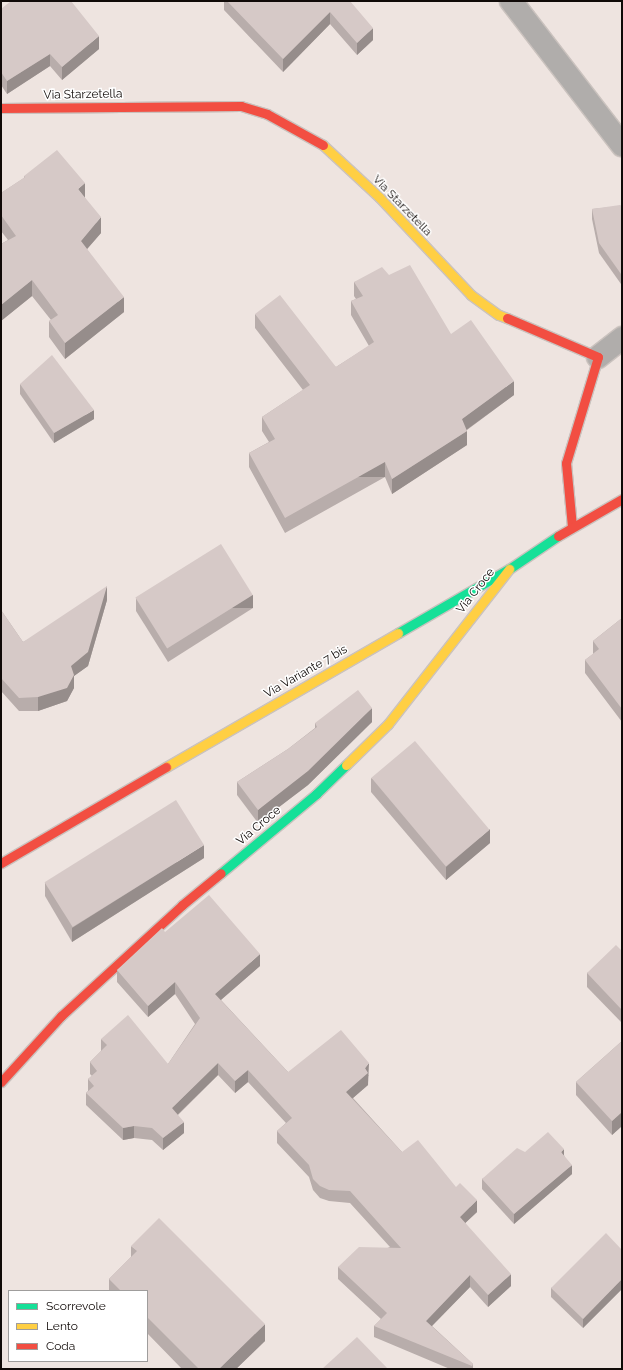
<!DOCTYPE html>
<html>
<head>
<meta charset="utf-8">
<style>
  body { margin:0 }
  #map { position:relative; width:623px; height:1370px; overflow:hidden; background:#eee4e0; font-family:Raleway,sans-serif }
  div>[style] { position:absolute }
  [style*='--x'] { left:calc(var(--x)*1px); top:calc(var(--y)*1px); width:calc(var(--w)*1px); rotate:calc(var(--a)*1deg) }
  .roads { filter:drop-shadow(1px 0 #cac2be) drop-shadow(-1px 0 #cac2be) drop-shadow(0 1px #cac2be) drop-shadow(0 -1px #cac2be) }
  .street>* { height:22px; margin:-11px; padding:0 11px; transform-origin:11px; border-radius:11px; background:#b0adab }
  .fast>* { height:9px; margin:-4.5px; padding:0 4.5px; transform-origin:4.5px; border-radius:4.5px; background:#16e098 }
  .slow>* { height:9px; margin:-4.5px; padding:0 4.5px; transform-origin:4.5px; border-radius:4.5px; background:#ffcf43 }
  .jam>* { height:9px; margin:-4.5px; padding:0 4.5px; transform-origin:4.5px; border-radius:4.5px; background:#f24e42 }
  .wall>* { inset:0; background:#b8adab; transform-origin:0 0 }
  .shaded-wall>* { inset:0; background:#968d8b; transform-origin:0 0 }
  .building>* { inset:0; background:#d6c9c7; transform-origin:0 0 }
  span { translate:-50% -50%; white-space:nowrap; text-align:center; line-height:1.15; -webkit-text-stroke:3px #fff; paint-order:stroke }
  .street-label { font-size:12px; color:#100a08 }
  .frame { position:absolute; inset:0; border:2px solid #100a08; pointer-events:none }
  .legend { position:absolute; left:8px; top:1290px; width:140px; height:72px; box-sizing:border-box; background:#fff; border:1px solid #9f9d9c; margin:0; padding:5px 7px; list-style:none; font-size:12px; color:#100a08 }
  .legend li { display:flex; align-items:center; gap:8px; height:20px }
  .legend b { width:20px; border:1px solid #9f9d9c }
</style>
</head>
<body>
<div id="map">
  <div class="roads">
    <div class="street">
      <div style="--x:511;--y:1;--w:182;--a:52.4"></div>
      <div style="--x:598;--y:357;--w:31;--a:-38"></div>
    </div>
    <div class="fast">
      <div style="--x:398;--y:633;--w:128;--a:-30"></div>
      <div style="--x:509;--y:569;--w:59;--a:-34"></div>
      <div style="--x:221;--y:873;--w:124;--a:-39.7"></div>
      <div style="--x:316;--y:794;--w:42;--a:-44"></div>
    </div>
    <div class="slow">
      <div style="--x:323;--y:145;--w:76;--a:42.9"></div>
      <div style="--x:379;--y:197;--w:134;--a:46.8"></div>
      <div style="--x:471;--y:295;--w:34;--a:36"></div>
      <div style="--x:499;--y:315;--w:9;--a:21"></div>
      <div style="--x:346;--y:765;--w:59;--a:-44.3"></div>
      <div style="--x:388;--y:724;--w:197;--a:-52"></div>
      <div style="--x:166;--y:767;--w:268;--a:-30"></div>
    </div>
    <div class="jam">
      <div style="--x:1;--y:108;--w:240;--a:-0.5"></div>
      <div style="--x:241;--y:106;--w:27;--a:17"></div>
      <div style="--x:267;--y:114;--w:64;--a:29"></div>
      <div style="--x:507;--y:318;--w:99;--a:23.2"></div>
      <div style="--x:598;--y:357;--w:111;--a:106.8"></div>
      <div style="--x:566;--y:463;--w:64;--a:84.6"></div>
      <div style="--x:558;--y:536;--w:74;--a:-30"></div>
      <div style="--x:1;--y:863;--w:191;--a:-30.2"></div>
      <div style="--x:1;--y:1082;--w:89;--a:-47.7"></div>
      <div style="--x:61;--y:1016;--w:164;--a:-42.5"></div>
      <div style="--x:182;--y:905;--w:50;--a:-39.4"></div>
    </div>
  </div>
  <div class="wall">
    <div style="clip-path:polygon(224px 1px,350px 1px,373px 40px,357px 55px,330px 24px,283px 72px,224px 10px)"></div>
    <div style="clip-path:polygon(1px 9px,99px 49px,62px 80px,50px 66px,7px 94px,1px 85px)"></div>
    <div style="clip-path:polygon(24px 176px,85px 198px,101px 233px,87px 249px,124px 312px,65px 359px,49px 337px,49px 321px,51px 320px,32px 296px,1px 321px,1px 244px,8px 240px,1px 231px,1px 193px,24px 178px)"></div>
    <div style="clip-path:polygon(622px 206px,621px 284px,599px 253px,592px 219px,592px 209px)"></div>
    <div style="clip-path:polygon(389px 275px,514px 395px,467px 430px,467px 445px,392px 494px,385px 477px,285px 533px,249px 467px,249px 453px,269px 442px,262px 431px,262px 417px,303px 390px,255px 328px,255px 314px,336px 367px,369px 346px,351px 315px,351px 301px,356px 299px,354px 296px,354px 282px)"></div>
    <div style="left:622px;top:340px;width:16px;height:1px;rotate:90deg"></div>
    <div style="clip-path:polygon(20px 384px,94px 419px,54px 443px,20px 394px)"></div>
    <div style="clip-path:polygon(136px 598px,253px 608px,168px 662px,136px 611px)"></div>
    <div style="clip-path:polygon(107px 600px,88px 666px,74px 676px,74px 688px,67px 701px,38px 711px,19px 711px,1px 691px,1px 610px,23px 642px)"></div>
    <div style="clip-path:polygon(622px 618px,622px 722px,585px 673px,585px 660px,593px 654px,593px 641px)"></div>
    <div style="clip-path:polygon(372px 722px,308px 785px,258px 823px,237px 795px,237px 782px,288px 749px,315px 728px,315px 723px)"></div>
    <div style="clip-path:polygon(371px 778px,490px 843px,446px 880px,371px 792px)"></div>
    <div style="clip-path:polygon(204px 858px,72px 942px,45px 896px,45px 883px)"></div>
    <div style="clip-path:polygon(165px 932px,260px 966px,221px 1000px,288px 1072px,369px 1075px,368px 1076px,368px 1085px,353px 1098px,402px 1152px,477px 1212px,465px 1223px,511px 1286px,488px 1307px,470px 1287px,432px 1326px,473px 1364px,473px 1369px,450px 1369px,374px 1337px,374px 1326px,381px 1319px,338px 1279px,338px 1267px,390px 1247px,350px 1203px,329px 1201px,320px 1198px,313px 1190px,309px 1177px,277px 1143px,277px 1131px,286px 1123px,248px 1082px,235px 1093px,218px 1075px,178px 1115px,184px 1133px,163px 1150px,152px 1140px,134px 1138px,123px 1140px,86px 1105px,86px 1093px,88px 1091px,88px 1079px,92px 1076px,90px 1074px,90px 1062px,101px 1051px,101px 1039px,168px 1064px,195px 1024px,175px 994px,148px 1017px,117px 982px,117px 970px)"></div>
    <div style="clip-path:polygon(622px 951px,622px 1023px,587px 987px,587px 973px)"></div>
    <div style="clip-path:polygon(622px 1041px,622px 1126px,612px 1135px,576px 1095px,576px 1082px)"></div>
    <div style="clip-path:polygon(525px 1152px,564px 1155px,572px 1174px,514px 1224px,482px 1189px,482px 1179px)"></div>
    <div style="clip-path:polygon(131px 1246px,265px 1341px,236px 1369px,182px 1369px,147px 1333px,147px 1291px,109px 1291px,109px 1279px,131px 1257px)"></div>
    <div style="clip-path:polygon(622px 1250px,622px 1289px,583px 1328px,551px 1297px,551px 1288px)"></div>
  </div>
  <div class="shaded-wall">
    <div style="clip-path:polygon(330px 12px,330px 24px,283px 72px,283px 59px)"></div>
    <div style="clip-path:polygon(373px 28px,373px 40px,357px 55px,357px 43px)"></div>
    <div style="clip-path:polygon(99px 36px,99px 49px,62px 80px,62px 67px)"></div>
    <div style="clip-path:polygon(50px 54px,50px 66px,7px 94px,7px 81px)"></div>
    <div style="clip-path:polygon(85px 183px,85px 199px,78px 189px)"></div>
    <div style="clip-path:polygon(101px 217px,101px 233px,81px 256px,81px 241px)"></div>
    <div style="clip-path:polygon(622px 273px,622px 283px,621px 284px,621px 274px)"></div>
    <div style="clip-path:polygon(32px 280px,32px 296px,1px 321px,1px 305px)"></div>
    <div style="clip-path:polygon(124px 297px,124px 312px,65px 359px,65px 343px)"></div>
    <div style="clip-path:polygon(514px 381px,514px 395px,462px 433px,462px 419px)"></div>
    <div style="clip-path:polygon(94px 410px,94px 419px,54px 443px,54px 433px)"></div>
    <div style="clip-path:polygon(467px 431px,467px 445px,392px 494px,392px 479px)"></div>
    <div style="left:385px;top:462px;width:15px;height:115px;rotate:90deg"></div>
    <div style="clip-path:polygon(107px 586px,107px 600px,88px 666px,74px 676px,74px 688px,67px 701px,38px 711px,38px 697px,71px 666px)"></div>
    <div style="left:253px;top:595px;width:13px;height:101px;rotate:90deg"></div>
    <div style="clip-path:polygon(372px 708px,372px 722px,308px 785px,258px 823px,258px 810px)"></div>
    <div style="clip-path:polygon(490px 829px,490px 843px,446px 880px,446px 867px)"></div>
    <div style="clip-path:polygon(204px 845px,204px 858px,72px 942px,72px 928px)"></div>
    <div style="clip-path:polygon(260px 954px,260px 966px,215px 1005px,215px 994px)"></div>
    <div style="clip-path:polygon(175px 982px,175px 994px,148px 1017px,148px 1006px)"></div>
    <div style="clip-path:polygon(218px 1063px,218px 1075px,172px 1120px,172px 1108px)"></div>
    <div style="clip-path:polygon(369px 1063px,368px 1085px,346px 1104px,346px 1092px)"></div>
    <div style="clip-path:polygon(248px 1070px,248px 1082px,235px 1093px,235px 1081px)"></div>
    <div style="clip-path:polygon(622px 1112px,622px 1126px,612px 1135px,612px 1121px)"></div>
    <div style="clip-path:polygon(184px 1122px,184px 1133px,163px 1150px,163px 1138px)"></div>
    <div style="clip-path:polygon(134px 1126px,134px 1138px,123px 1140px,123px 1128px)"></div>
    <div style="clip-path:polygon(564px 1149px,564px 1158px,561px 1152px)"></div>
    <div style="clip-path:polygon(572px 1165px,572px 1174px,514px 1224px,514px 1214px)"></div>
    <div style="clip-path:polygon(477px 1200px,477px 1212px,460px 1228px,460px 1217px)"></div>
    <div style="clip-path:polygon(511px 1274px,511px 1286px,488px 1307px,488px 1295px)"></div>
    <div style="clip-path:polygon(470px 1275px,470px 1287px,426px 1332px,426px 1321px)"></div>
    <div style="clip-path:polygon(622px 1279px,622px 1289px,583px 1328px,583px 1319px)"></div>
    <div style="clip-path:polygon(265px 1324px,265px 1341px,236px 1369px,219px 1369px)"></div>
  </div>
  <div class="building">
    <div style="clip-path:polygon(11px 1px,71px 1px,99px 36px,62px 67px,50px 54px,7px 81px,1px 72px,1px 9px)"></div>
    <div style="clip-path:polygon(227px 1px,350px 1px,373px 28px,357px 43px,330px 12px,283px 59px)"></div>
    <div style="clip-path:polygon(57px 150px,85px 183px,78px 189px,101px 217px,81px 241px,124px 297px,65px 343px,49px 321px,58px 315px,32px 280px,1px 305px,1px 244px,16px 236px,1px 215px,1px 193px,25px 177px,24px 176px)"></div>
    <div style="clip-path:polygon(620px 205px,622px 206px,622px 273px,621px 274px,599px 243px,592px 209px)"></div>
    <div style="clip-path:polygon(410px 265px,451px 334px,471px 320px,514px 381px,462px 419px,467px 431px,392px 479px,385px 462px,285px 518px,249px 453px,275px 439px,262px 417px,310px 385px,255px 314px,280px 295px,336px 367px,374px 342px,351px 301px,363px 296px,354px 282px,382px 267px,389px 275px)"></div>
    <div style="clip-path:polygon(52px 355px,94px 410px,54px 433px,20px 384px)"></div>
    <div style="left:221px;top:544px;width:60px;height:101px;rotate:58deg"></div>
    <div style="clip-path:polygon(107px 586px,88px 652px,71px 666px,74px 675px,67px 688px,38px 697px,19px 698px,1px 678px,1px 610px,23px 642px)"></div>
    <div style="clip-path:polygon(622px 618px,622px 709px,585px 660px,599px 649px,593px 641px)"></div>
    <div style="clip-path:polygon(358px 690px,372px 708px,308px 771px,258px 810px,237px 782px,288px 749px,317px 727px,315px 723px)"></div>
    <div style="left:415px;top:741px;width:116px;height:57px;rotate:50deg"></div>
    <div style="left:176px;top:800px;width:53px;height:155px;rotate:58deg"></div>
    <div style="clip-path:polygon(209px 895px,260px 954px,215px 994px,288px 1072px,341px 1030px,369px 1063px,365px 1068px,368px 1073px,346px 1092px,402px 1152px,418px 1140px,456px 1187px,460px 1183px,477px 1200px,460px 1217px,511px 1274px,488px 1295px,470px 1275px,426px 1321px,473px 1364px,472px 1366px,374px 1326px,387px 1313px,338px 1267px,359px 1247px,401px 1248px,350px 1191px,329px 1190px,320px 1186px,313px 1179px,309px 1165px,277px 1131px,292px 1118px,248px 1070px,235px 1081px,218px 1063px,172px 1108px,184px 1122px,163px 1138px,152px 1128px,134px 1126px,123px 1128px,86px 1093px,94px 1086px,88px 1079px,97px 1071px,90px 1062px,107px 1045px,101px 1039px,128px 1015px,168px 1064px,200px 1018px,175px 982px,148px 1006px,117px 970px,162px 928px,165px 932px)"></div>
    <div style="clip-path:polygon(616px 945px,622px 951px,622px 1010px,587px 973px)"></div>
    <div style="clip-path:polygon(622px 1041px,622px 1112px,612px 1121px,576px 1082px)"></div>
    <div style="clip-path:polygon(548px 1132px,564px 1149px,561px 1152px,572px 1165px,514px 1214px,482px 1179px,517px 1148px,525px 1152px)"></div>
    <div style="clip-path:polygon(159px 1218px,265px 1324px,219px 1369px,199px 1369px,147px 1317px,147px 1291px,121px 1291px,109px 1279px,137px 1251px,131px 1246px)"></div>
    <div style="clip-path:polygon(606px 1233px,622px 1250px,622px 1279px,583px 1319px,551px 1288px)"></div>
    <div style="clip-path:polygon(357px 1337px,388px 1369px,322px 1369px)"></div>
  </div>
  <div class="street-label">
    <span style="left:83px;top:95px;rotate:-1deg">Via Starzetella</span>
    <span style="left:402px;top:206px;rotate:46deg">Via Starzetella</span>
    <span style="left:476px;top:591px;rotate:-52deg">Via Croce</span>
    <span style="left:306px;top:672px;rotate:-30deg">Via Variante 7 bis</span>
    <span style="left:259px;top:826px;rotate:-40deg">Via Croce</span>
  </div>
  <div class="frame"></div>
  <ul class="legend">
  <li><b style="height:5px;background:#16e098"></b>Scorrevole</li>
  <li><b style="height:5px;background:#ffcf43"></b>Lento</li>
  <li><b style="height:5px;background:#f24e42"></b>Coda</li>
  </ul>
</div>
</body>
</html>
